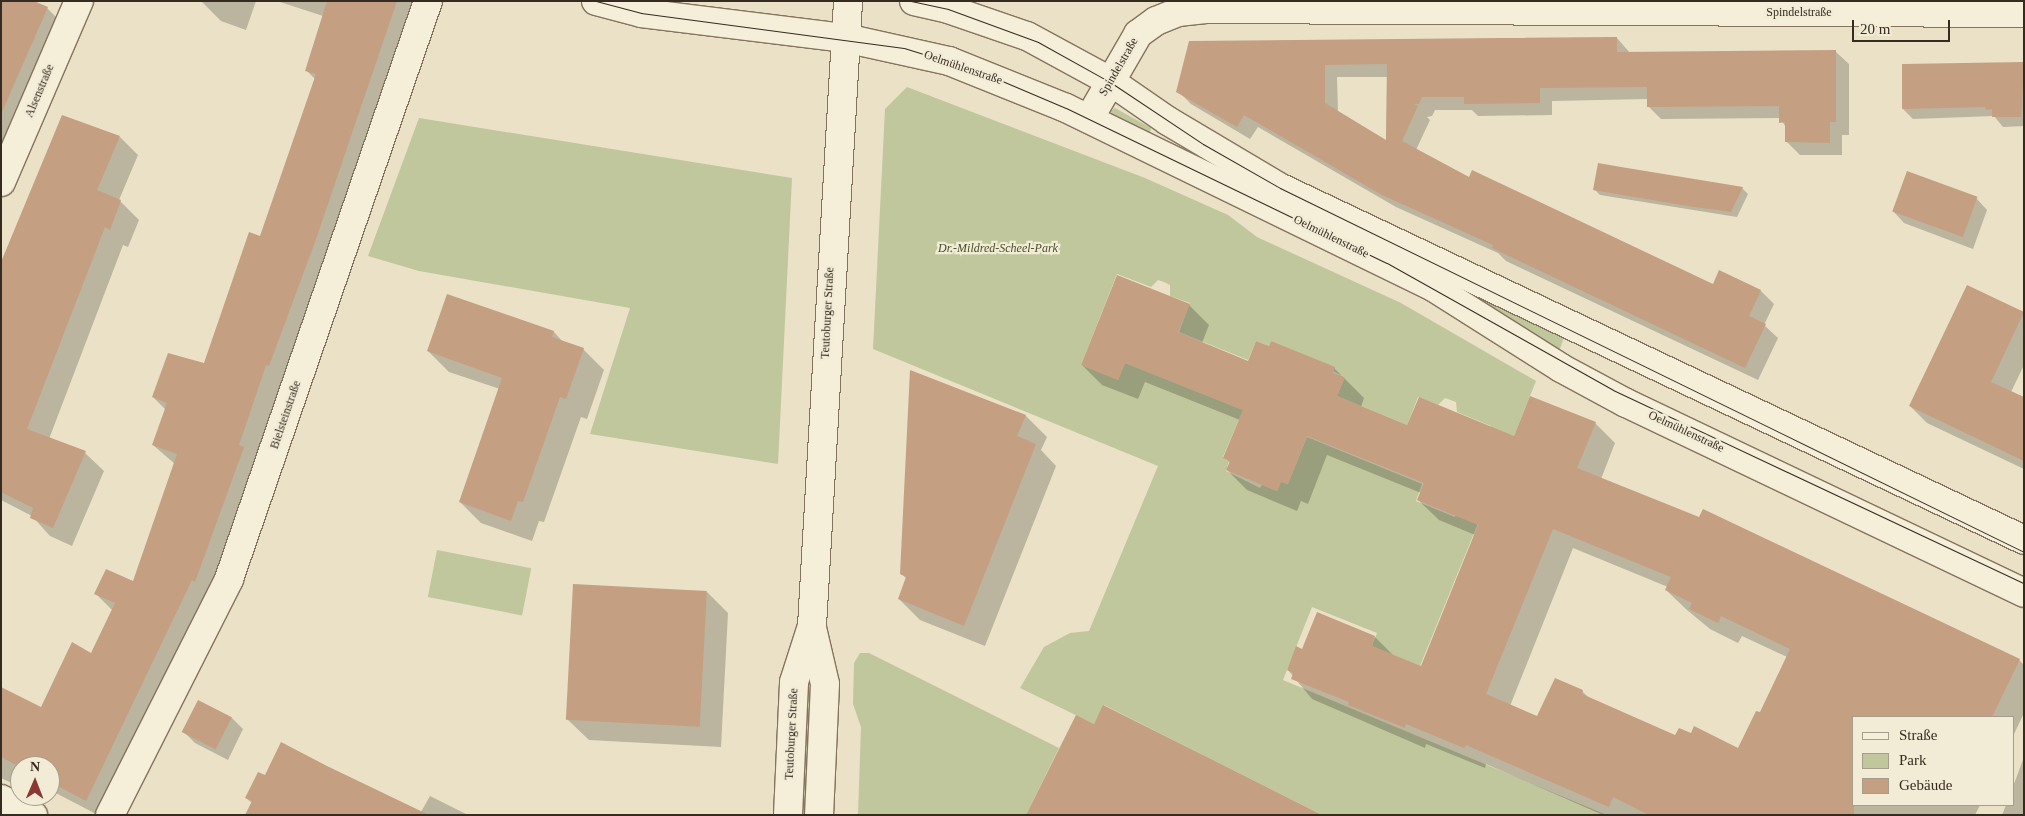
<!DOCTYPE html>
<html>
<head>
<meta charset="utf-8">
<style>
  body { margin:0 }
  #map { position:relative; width:2025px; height:816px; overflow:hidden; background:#eae1c7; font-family:"Times New Roman",serif }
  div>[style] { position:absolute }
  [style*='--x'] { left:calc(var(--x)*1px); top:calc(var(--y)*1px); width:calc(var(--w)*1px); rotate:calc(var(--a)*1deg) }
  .green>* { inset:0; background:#c0c79c; transform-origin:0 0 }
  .shadow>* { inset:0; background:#0003 }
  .building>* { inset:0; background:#c49f81; transform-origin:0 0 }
  .roads { filter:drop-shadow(1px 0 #84735e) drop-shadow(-1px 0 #84735e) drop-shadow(0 1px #84735e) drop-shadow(0 -1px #84735e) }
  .street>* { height:28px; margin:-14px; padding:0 14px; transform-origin:14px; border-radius:14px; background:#f5eed9 }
  .secondary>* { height:28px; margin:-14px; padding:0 14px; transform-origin:14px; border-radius:14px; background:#f5eed9 }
  .tram>* { height:1px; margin:-0.5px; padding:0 0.5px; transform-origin:0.5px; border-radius:0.5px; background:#352b20 }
  span { translate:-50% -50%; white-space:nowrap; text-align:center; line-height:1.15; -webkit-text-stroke:4.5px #f2ebd6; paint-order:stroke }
  .street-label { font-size:12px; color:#352b20 }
  .park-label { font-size:12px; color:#455029; font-style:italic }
  .frame { position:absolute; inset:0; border:2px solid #352b20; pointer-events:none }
  .legend { position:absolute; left:1852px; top:716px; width:162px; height:90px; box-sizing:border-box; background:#f2ebd6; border:1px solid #a69e8d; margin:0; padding:6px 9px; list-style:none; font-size:15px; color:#352b20 }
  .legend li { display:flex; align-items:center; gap:10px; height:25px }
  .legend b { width:25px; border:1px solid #a69e8d }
  .north { position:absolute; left:10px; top:756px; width:50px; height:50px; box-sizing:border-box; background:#f2ebd6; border:1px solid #a69e8d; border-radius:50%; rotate:1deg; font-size:14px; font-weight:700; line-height:20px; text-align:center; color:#352b20 }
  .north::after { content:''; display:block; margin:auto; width:18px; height:22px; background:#8c3734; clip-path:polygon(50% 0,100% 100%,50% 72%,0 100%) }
  .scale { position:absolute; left:1852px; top:20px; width:98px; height:22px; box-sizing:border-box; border:2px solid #352b20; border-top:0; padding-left:6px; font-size:15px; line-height:18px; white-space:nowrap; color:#352b20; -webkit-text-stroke:4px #f2ebd6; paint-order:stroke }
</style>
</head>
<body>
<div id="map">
  <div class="green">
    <div style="clip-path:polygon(907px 87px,1145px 178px,1228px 215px,1257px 237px,1401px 303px,1536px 381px,1504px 461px,1481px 451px,1491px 426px,1457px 412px,1456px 402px,1445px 398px,1438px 405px,1418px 397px,1407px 425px,1337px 396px,1345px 377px,1271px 341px,1269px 346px,1256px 341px,1248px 360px,1179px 332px,1190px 303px,1170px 296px,1170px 285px,1164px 282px,1158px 280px,1151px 287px,1117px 274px,1081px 365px,1118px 380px,1125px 363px,1243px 410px,1223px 457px,1229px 461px,1226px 471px,1260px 488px,1262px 485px,1277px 491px,1281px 482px,1288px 484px,1307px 437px,1422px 484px,1416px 501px,1455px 517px,1463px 498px,1485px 506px,1420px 666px,1372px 646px,1377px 633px,1312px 607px,1283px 680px,1607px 815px,1322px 815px,1104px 705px,1094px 724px,1020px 688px,1044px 647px,1070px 633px,1089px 631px,1158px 466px,873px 349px,885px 109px)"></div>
    <div style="clip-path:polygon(1115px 108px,1151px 128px,1149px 137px,1112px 118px,1111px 111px)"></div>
    <div style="clip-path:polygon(419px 118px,792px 178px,778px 464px,590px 434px,630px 308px,419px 271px,368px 256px)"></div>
    <div style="clip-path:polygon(1483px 300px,1564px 338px,1559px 351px,1480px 302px)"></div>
    <div style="left:437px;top:550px;width:96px;height:48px;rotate:11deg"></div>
    <div style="clip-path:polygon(860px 653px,869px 653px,1059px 748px,1026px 815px,858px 815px,861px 727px,853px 704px,854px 663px)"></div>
    <div style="clip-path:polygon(811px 694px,810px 815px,795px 815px,800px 715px)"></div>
  </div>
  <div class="shadow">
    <div style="clip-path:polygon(1px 1px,47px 8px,71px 32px,1px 195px)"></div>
    <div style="clip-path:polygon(256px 1px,246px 30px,221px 21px,202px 2px)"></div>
    <div style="clip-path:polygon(277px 1px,421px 1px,214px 599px,98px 815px,50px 790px,50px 766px,20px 766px,18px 786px,1px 778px,1px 689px,42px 709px,92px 655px,113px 611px,96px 594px,134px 583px,175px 464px,153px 445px,166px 410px,153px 397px,205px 364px,261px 238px,316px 80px,306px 70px,323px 16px)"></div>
    <div style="clip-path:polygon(evenodd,1617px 38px,1630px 53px,1836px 52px,1849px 64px,1849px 135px,1842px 135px,1842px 155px,1800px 155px,1787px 142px,1787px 129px,1780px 118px,1661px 119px,1648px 106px,1648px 99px,1552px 101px,1552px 115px,1478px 116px,1472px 110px,1435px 110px,1432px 116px,1427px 117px,1430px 120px,1416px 150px,1470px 178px,1713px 286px,1720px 272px,1761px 291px,1774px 304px,1764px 325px,1778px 338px,1758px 380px,1506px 261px,1498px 253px,1396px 207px,1258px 127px,1250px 139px,1191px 104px,1178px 91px,1190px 42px,1617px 38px,1337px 77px,1388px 77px,1387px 143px,1338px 112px,1337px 77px)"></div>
    <div style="clip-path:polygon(2024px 63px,2024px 126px,2003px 127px,1994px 116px,1913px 119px,1903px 109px)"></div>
    <div style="clip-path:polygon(120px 137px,138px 155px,119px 200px,139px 220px,128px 247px,123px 245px,49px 439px,85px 453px,104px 471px,72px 546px,50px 536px,32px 516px,1px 500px,1px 262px)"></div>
    <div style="clip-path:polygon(1742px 188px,1748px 194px,1737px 217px,1600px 195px,1594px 189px)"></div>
    <div style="clip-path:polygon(1976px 198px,1987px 210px,1973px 249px,1904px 223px,1893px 211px)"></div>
    <div style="clip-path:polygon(1968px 286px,2024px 313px,2024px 365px,2011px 392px,2024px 399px,2024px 469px,1927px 423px,1910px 406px)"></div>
    <div style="clip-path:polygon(evenodd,1189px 305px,1209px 325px,1202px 343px,1249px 362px,1334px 368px,1364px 398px,1361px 407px,1408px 426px,1515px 437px,1595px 423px,1615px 443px,1601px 479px,2019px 660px,2024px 665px,2024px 713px,2014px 734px,2014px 717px,1854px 717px,1854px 805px,1980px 805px,1975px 815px,1603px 815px,1486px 764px,1485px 768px,1426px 744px,1425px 748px,1312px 699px,1288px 670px,1303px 651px,1375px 637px,1395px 657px,1421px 668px,1475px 535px,1439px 520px,1418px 500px,1421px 493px,1327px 455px,1308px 504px,1301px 501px,1297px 511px,1247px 490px,1227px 470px,1230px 463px,1225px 457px,1240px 420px,1145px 382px,1138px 399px,1102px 385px,1082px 365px,1189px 305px,1573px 548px,1668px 587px,1666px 590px,1687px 610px,1710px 629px,1738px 643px,1742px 636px,1787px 657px,1760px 714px,1739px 749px,1676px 737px,1591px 700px,1582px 691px,1538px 718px,1510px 706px,1573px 548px)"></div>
    <div style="clip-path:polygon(554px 332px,563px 342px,583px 349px,604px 370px,587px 419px,581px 417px,544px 522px,539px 521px,532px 541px,481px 523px,460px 502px,500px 389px,449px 372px,428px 351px)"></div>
    <div style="clip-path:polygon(912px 371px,1026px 416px,1047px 437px,1041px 450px,1056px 466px,985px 646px,920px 620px,899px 599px,907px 579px,902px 574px)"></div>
    <div style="clip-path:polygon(707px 592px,728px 613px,721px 747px,589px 740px,568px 720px)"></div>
    <div style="clip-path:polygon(198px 702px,232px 718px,243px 729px,228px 760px,195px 743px,184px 732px)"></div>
    <div style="clip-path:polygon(2024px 757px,2024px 815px,2002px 815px,2006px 805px,2014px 805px,2014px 784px)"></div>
    <div style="clip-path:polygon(430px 796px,468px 815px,246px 815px,252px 803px,246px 798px,421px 812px)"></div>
  </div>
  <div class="building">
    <div style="clip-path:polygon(1px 1px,34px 1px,48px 7px,1px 114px)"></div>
    <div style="clip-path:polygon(327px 1px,397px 1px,315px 242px,269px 366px,266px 365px,239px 445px,244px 447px,195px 582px,192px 580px,86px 801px,50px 782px,50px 766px,20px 767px,1px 757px,1px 687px,41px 707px,72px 642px,91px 653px,115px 603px,94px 594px,106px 569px,133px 581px,177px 454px,152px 445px,167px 403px,152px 397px,168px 353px,204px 363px,249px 232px,260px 236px,316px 74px,305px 71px)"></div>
    <div style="clip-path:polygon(evenodd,1617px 37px,1617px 52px,1836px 50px,1836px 122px,1830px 122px,1830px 143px,1785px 142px,1785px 122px,1779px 123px,1779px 106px,1647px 107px,1647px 87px,1540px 88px,1540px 103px,1464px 104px,1464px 97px,1422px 97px,1419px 104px,1414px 104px,1418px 106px,1402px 141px,1469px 177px,1472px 170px,1713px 284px,1719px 270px,1761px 290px,1749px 316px,1766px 324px,1745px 368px,1492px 248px,1493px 245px,1382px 195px,1244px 115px,1237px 127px,1176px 92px,1189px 41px,1617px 37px,1387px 64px,1386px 133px,1386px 140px,1325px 103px,1325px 65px,1387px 64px)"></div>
    <div style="clip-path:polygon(2024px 62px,2021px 117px,1992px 117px,1992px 109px,1986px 110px,1985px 107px,1902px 109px,1902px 64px)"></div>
    <div style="clip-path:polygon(62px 115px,120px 136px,97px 190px,121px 200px,110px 230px,105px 227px,27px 429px,86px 451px,53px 528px,30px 518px,33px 508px,1px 492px,1px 262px)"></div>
    <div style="clip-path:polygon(1598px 163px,1621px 167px,1743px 187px,1731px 212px,1688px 206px,1593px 190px)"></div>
    <div style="left:1907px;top:171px;width:75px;height:43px;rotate:20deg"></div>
    <div style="clip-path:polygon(evenodd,1117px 275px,1190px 304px,1178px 332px,1248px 361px,1256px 341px,1269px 346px,1271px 341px,1335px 367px,1333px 373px,1345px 377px,1337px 396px,1407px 425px,1419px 397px,1514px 436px,1530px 396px,1596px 422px,1577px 468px,1699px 517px,1703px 509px,2020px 659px,1992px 717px,1854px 717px,1854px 815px,1649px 815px,1613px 797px,1609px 807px,1466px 745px,1464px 748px,1406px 724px,1405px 728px,1348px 705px,1349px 702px,1291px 679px,1293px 673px,1287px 670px,1296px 646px,1302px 649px,1317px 612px,1375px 636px,1372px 646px,1421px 666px,1478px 525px,1417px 500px,1424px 483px,1307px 436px,1288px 484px,1281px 482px,1277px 491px,1226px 470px,1230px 461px,1223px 458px,1243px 410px,1125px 363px,1118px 380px,1081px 365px,1117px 275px,1553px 529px,1671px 577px,1665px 590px,1692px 603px,1689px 609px,1718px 623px,1721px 616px,1790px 649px,1760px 712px,1756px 711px,1738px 748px,1694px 726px,1691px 733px,1679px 728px,1675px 735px,1582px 694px,1583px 690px,1555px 678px,1537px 716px,1486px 694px,1553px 529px)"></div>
    <div style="clip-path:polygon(1967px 285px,2024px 312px,1991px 382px,2024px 397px,2024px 461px,1909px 406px)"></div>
    <div style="clip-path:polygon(447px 294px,554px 331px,552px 337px,584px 348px,566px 399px,560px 397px,523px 502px,518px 501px,511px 521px,459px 502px,502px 378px,427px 351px)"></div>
    <div style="clip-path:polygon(910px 370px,1026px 415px,1017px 436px,1036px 444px,964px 626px,898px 599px,906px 577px,900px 574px)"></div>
    <div style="left:573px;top:584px;width:134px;height:136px;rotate:3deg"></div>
    <div style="left:198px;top:700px;width:38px;height:36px;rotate:27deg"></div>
    <div style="clip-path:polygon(1103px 705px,1213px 760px,1322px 815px,1026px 815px,1076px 715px,1094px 724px)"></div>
    <div style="clip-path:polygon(281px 742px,327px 766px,429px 815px,245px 815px,252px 801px,245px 798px,258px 772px,265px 775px)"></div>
  </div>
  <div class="roads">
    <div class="street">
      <div style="--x:596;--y:1;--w:47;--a:14.9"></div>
      <div style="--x:641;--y:13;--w:206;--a:7"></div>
      <div style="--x:1089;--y:119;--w:98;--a:-60"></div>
      <div style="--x:1138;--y:34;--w:22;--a:-36"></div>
      <div style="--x:1156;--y:21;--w:24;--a:-22"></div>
      <div style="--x:1178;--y:12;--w:28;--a:-6"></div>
      <div style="--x:1206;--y:9;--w:818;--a:0.28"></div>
      <div style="--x:1;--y:182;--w:197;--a:-66.7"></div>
      <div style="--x:1;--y:799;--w:36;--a:27"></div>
      <div style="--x:110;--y:815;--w:264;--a:-63.2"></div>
      <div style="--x:229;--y:579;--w:611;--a:-71"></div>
    </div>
    <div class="secondary">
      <div style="--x:914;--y:1;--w:35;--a:13"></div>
      <div style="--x:948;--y:9;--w:83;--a:18.9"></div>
      <div style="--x:1027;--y:36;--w:94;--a:28.5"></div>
      <div style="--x:1110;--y:81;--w:70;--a:34.6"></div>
      <div style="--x:1168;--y:121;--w:129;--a:30.7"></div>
      <div style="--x:1279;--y:187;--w:824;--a:25.35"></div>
      <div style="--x:845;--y:38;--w:107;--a:12.5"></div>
      <div style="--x:949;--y:61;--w:126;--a:21.9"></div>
      <div style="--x:1066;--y:108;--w:408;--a:26"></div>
      <div style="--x:1433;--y:287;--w:151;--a:32.3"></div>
      <div style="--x:1561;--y:368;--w:74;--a:28.3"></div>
      <div style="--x:1626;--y:403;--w:441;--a:25.5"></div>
      <div style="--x:812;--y:628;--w:57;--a:76.9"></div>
      <div style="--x:825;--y:684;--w:131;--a:92.6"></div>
      <div style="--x:788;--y:815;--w:133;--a:-87.4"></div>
      <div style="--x:794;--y:682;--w:59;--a:-72.2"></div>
      <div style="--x:812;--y:626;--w:626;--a:-86.7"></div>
    </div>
  </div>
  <div class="tram">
    <div style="--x:596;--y:1;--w:47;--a:14.9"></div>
    <div style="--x:641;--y:13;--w:265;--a:7.6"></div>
    <div style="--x:904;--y:48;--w:81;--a:17.3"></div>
    <div style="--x:981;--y:72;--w:92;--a:23"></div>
    <div style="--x:1066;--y:108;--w:356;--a:25.8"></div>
    <div style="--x:1387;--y:263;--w:259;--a:29.3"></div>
    <div style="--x:1613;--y:390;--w:454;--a:25.2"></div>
    <div style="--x:911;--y:1;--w:38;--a:12"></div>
    <div style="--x:948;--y:9;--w:96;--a:20.1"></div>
    <div style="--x:1038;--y:42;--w:82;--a:29.1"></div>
    <div style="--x:1110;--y:82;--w:112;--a:33.7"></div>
    <div style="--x:1203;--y:144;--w:89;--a:29.7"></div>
    <div style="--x:1280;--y:188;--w:828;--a:26.07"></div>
  </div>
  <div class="street-label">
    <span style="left:1799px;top:13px">Spindelstraße</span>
    <span style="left:1119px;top:67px;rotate:-60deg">Spindelstraße</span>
    <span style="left:963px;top:68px;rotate:19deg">Oelmühlenstraße</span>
    <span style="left:40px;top:91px;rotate:-67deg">Alsenstraße</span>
    <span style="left:1331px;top:237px;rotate:26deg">Oelmühlenstraße</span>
    <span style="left:828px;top:313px;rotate:-87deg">Teutoburger Straße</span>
    <span style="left:286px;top:415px;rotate:-71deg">Bielsteinstraße</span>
    <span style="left:1686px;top:432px;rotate:25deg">Oelmühlenstraße</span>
    <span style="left:792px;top:734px;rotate:-87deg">Teutoburger Straße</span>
  </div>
  <div class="park-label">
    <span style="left:998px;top:249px">Dr.-Mildred-Scheel-Park</span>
  </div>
  <div class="frame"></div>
  <ul class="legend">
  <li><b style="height:6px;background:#f5eed9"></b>Straße</li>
  <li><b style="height:14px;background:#c0c79c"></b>Park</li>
  <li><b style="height:14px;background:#c49f81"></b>Gebäude</li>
  </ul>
  <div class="north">N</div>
  <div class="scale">20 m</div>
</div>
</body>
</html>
